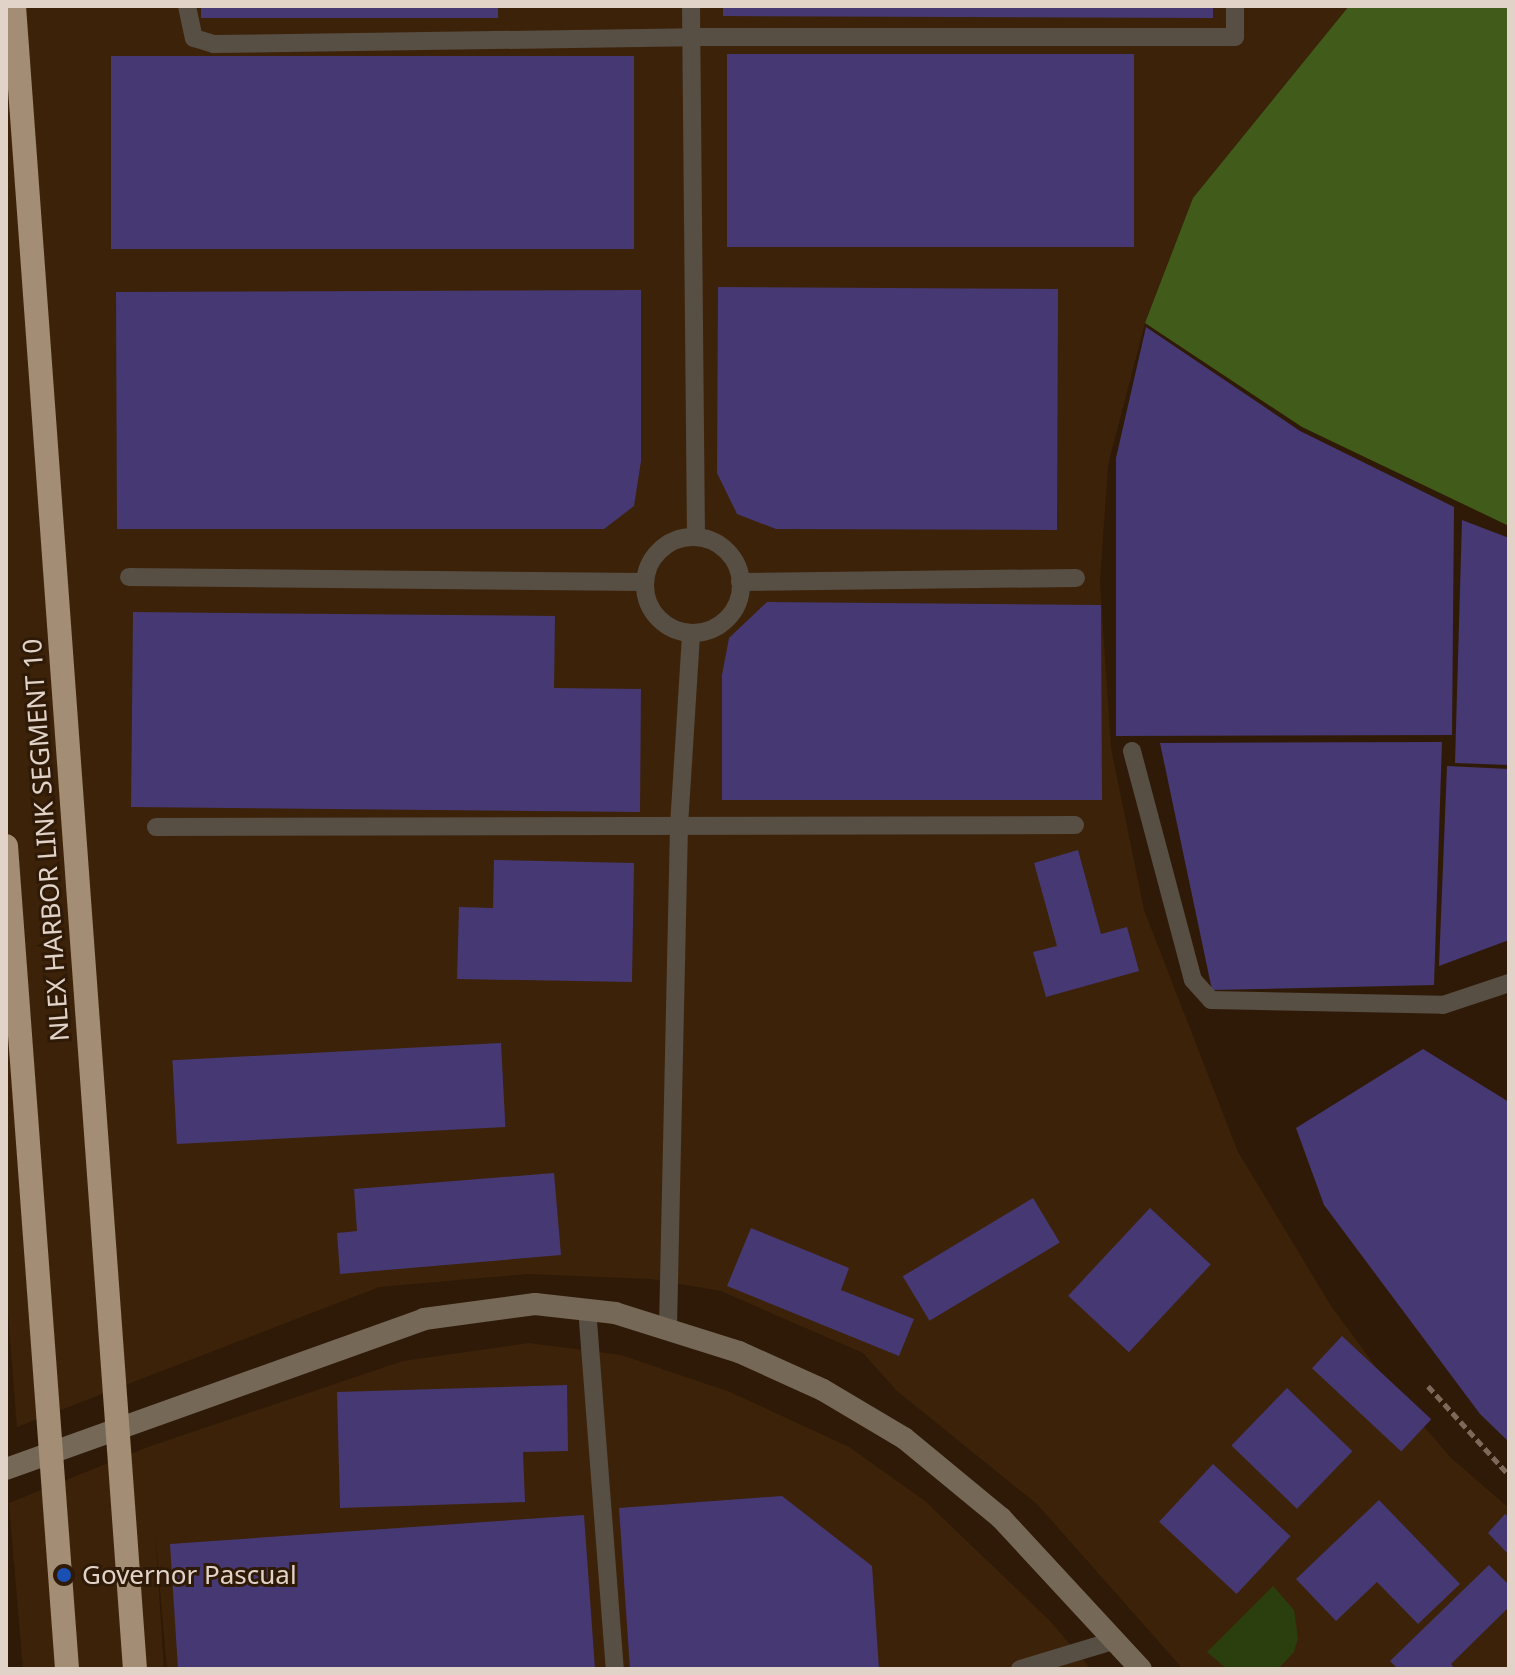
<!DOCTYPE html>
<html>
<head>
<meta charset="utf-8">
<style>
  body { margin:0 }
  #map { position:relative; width:1515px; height:1675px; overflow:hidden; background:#2f1a08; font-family:"Noto Sans",sans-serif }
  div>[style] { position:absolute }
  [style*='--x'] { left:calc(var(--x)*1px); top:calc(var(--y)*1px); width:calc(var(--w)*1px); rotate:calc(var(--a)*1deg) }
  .built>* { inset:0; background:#3c2209 }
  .green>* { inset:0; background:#2b3f0e }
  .forest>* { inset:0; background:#415c1a }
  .building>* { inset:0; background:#463873; transform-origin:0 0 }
  .path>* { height:5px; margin-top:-2.5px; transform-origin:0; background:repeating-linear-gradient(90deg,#7c695a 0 8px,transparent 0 12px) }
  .service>* { height:18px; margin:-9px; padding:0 9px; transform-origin:9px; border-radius:9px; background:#574e44 }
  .service>.ring { margin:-9px; padding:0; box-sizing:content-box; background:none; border:18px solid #574e44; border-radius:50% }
  .secondary>* { height:22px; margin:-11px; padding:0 11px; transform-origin:11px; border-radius:11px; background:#766857 }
  .rail>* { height:9px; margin-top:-4.5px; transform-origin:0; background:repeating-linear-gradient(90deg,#2f1a08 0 18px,#806e5f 0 36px); box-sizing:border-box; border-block:2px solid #806e5f }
  .motorway-bridge>* { height:24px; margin:-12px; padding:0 12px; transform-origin:12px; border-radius:12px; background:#a38d74 }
  .dots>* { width:22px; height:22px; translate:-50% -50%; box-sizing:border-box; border:4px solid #2f1a08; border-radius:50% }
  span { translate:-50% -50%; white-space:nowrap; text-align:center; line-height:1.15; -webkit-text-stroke:6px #2f1a08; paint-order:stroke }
  .street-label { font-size:26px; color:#e2d3c8 }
  .poi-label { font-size:26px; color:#e2d3c8 }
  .left { translate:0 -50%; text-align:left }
  .frame { position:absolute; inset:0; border:8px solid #e2d3c8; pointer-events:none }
</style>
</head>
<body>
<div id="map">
  <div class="built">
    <div style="clip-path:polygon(6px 6px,1349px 6px,1193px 198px,1145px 323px,1108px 465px,1100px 582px,1111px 748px,1144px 910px,1238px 1152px,1331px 1306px,1392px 1389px,1451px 1458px,1509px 1508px,1509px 1669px,1183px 1669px,1037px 1504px,897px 1391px,863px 1353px,721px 1291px,650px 1279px,528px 1274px,379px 1287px,17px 1427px,6px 1287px)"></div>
    <div style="clip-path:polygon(529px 1343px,621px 1355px,730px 1392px,849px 1447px,925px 1501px,1050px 1621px,1091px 1669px,167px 1669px,155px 1532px,164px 1669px,23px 1669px,9px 1503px,148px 1447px,403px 1361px)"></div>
  </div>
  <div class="green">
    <div style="clip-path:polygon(1273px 1586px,1294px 1610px,1298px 1638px,1294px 1652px,1278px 1669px,1227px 1669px,1207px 1652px)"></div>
  </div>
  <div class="forest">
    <div style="clip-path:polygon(1349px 6px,1509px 6px,1509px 526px,1302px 427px,1145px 323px,1193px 198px)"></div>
  </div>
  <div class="building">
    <div style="left:201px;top:6px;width:297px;height:12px"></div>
    <div style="clip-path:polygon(723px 6px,1213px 6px,1213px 18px,723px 16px)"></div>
    <div style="left:727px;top:54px;width:407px;height:193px"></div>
    <div style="left:634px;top:56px;width:193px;height:523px;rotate:90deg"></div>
    <div style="clip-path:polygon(718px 287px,1058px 289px,1057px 530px,776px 529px,737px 514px,717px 473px)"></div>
    <div style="clip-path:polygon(641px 290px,641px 461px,634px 506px,604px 529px,117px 529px,116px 292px)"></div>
    <div style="clip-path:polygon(1146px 327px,1300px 431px,1454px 507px,1452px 735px,1116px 736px,1116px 458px)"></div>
    <div style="clip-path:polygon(1462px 520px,1509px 538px,1509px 765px,1455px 763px)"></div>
    <div style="clip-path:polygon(767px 602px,1101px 605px,1102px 800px,722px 800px,722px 675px,729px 638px)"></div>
    <div style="clip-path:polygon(133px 612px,555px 616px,554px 688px,641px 689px,640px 812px,131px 807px)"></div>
    <div style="clip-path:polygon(1442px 742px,1434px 985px,1212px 990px,1160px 743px)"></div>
    <div style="clip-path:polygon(1447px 766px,1509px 769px,1509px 940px,1439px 966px)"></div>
    <div style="clip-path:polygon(1078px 850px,1101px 934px,1127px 927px,1139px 971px,1046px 997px,1033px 952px,1057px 946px,1034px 863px)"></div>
    <div style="clip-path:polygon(494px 860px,634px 863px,632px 982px,457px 979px,459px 907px,493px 908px)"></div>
    <div style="left:501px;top:1043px;width:84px;height:329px;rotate:87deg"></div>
    <div style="clip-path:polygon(1423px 1049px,1509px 1102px,1509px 1442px,1480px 1414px,1324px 1205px,1296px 1128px)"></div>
    <div style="clip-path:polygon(554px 1173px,561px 1255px,340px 1274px,337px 1233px,357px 1231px,354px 1189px)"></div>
    <div style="left:1033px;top:1198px;width:52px;height:152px;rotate:59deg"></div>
    <div style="left:1150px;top:1208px;width:83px;height:120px;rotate:43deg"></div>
    <div style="clip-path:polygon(751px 1228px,849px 1268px,841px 1290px,914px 1319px,899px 1356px,727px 1286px)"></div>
    <div style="left:1342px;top:1336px;width:122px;height:44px;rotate:43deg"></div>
    <div style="clip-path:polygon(567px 1385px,568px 1451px,523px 1452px,525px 1502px,340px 1508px,337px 1392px)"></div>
    <div style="left:1287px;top:1388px;width:91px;height:80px;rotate:44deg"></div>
    <div style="left:1213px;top:1464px;width:106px;height:79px;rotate:43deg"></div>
    <div style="clip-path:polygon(782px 1496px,872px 1566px,879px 1669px,630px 1669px,619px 1508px)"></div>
    <div style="clip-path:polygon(1379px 1500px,1460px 1584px,1418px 1624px,1377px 1582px,1336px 1621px,1296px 1579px)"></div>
    <div style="clip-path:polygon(1505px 1514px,1509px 1517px,1509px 1555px,1488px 1533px)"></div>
    <div style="clip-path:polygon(584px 1515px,595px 1669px,178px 1669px,170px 1544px)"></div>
    <div style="clip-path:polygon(1489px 1565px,1509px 1585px,1509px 1607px,1451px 1664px,1455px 1669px,1398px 1669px,1390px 1661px)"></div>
  </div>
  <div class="path">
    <div style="--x:1428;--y:1386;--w:120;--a:47.7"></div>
  </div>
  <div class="service">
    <div style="--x:187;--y:6;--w:33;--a:78"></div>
    <div style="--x:194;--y:38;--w:21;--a:17"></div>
    <div style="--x:214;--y:44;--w:477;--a:-0.8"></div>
    <div style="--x:691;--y:37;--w:544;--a:0"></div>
    <div style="--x:1235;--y:37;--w:31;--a:-90"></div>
    <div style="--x:691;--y:6;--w:531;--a:89.46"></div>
    <div class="ring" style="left:645px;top:537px;width:78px;height:78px"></div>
    <div style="--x:129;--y:577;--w:516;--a:0.56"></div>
    <div style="--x:740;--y:582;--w:336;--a:-0.7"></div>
    <div style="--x:1132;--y:751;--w:237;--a:75.1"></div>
    <div style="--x:1193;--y:980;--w:27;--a:48"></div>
    <div style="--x:1211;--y:1000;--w:232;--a:1.2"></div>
    <div style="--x:1443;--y:1005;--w:70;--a:-18.4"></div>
    <div style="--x:156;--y:827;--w:919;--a:-0.12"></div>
    <div style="--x:587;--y:1308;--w:362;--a:85.6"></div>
    <div style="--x:668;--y:1327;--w:501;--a:-88.74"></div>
    <div style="--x:679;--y:826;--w:192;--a:-86.4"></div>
    <div style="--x:1020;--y:1669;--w:100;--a:-16.8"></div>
  </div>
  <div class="secondary">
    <div style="--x:6;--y:1469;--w:444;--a:-19.7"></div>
    <div style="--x:424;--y:1319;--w:112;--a:-7.7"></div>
    <div style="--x:535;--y:1304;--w:81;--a:6.4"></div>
    <div style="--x:615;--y:1313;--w:130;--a:17.5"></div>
    <div style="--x:739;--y:1352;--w:92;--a:24.3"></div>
    <div style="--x:823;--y:1390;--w:94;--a:30.7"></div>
    <div style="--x:904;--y:1438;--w:126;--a:39.5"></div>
    <div style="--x:1001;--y:1518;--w:206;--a:47.2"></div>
  </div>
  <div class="rail">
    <div style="--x:64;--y:1575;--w:94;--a:85.1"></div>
  </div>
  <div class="motorway-bridge">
    <div style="--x:14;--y:6;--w:1667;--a:85.84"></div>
    <div style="--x:6;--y:846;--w:825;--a:85.76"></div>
  </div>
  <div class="dots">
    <div style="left:64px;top:1575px;background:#1a4fb4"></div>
  </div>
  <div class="street-label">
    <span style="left:46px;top:840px;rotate:-94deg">NLEX HARBOR LINK SEGMENT 10</span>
  </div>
  <div class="poi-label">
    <span class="left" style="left:82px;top:1575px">Governor Pascual</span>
  </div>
  <div class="frame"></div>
</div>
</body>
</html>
